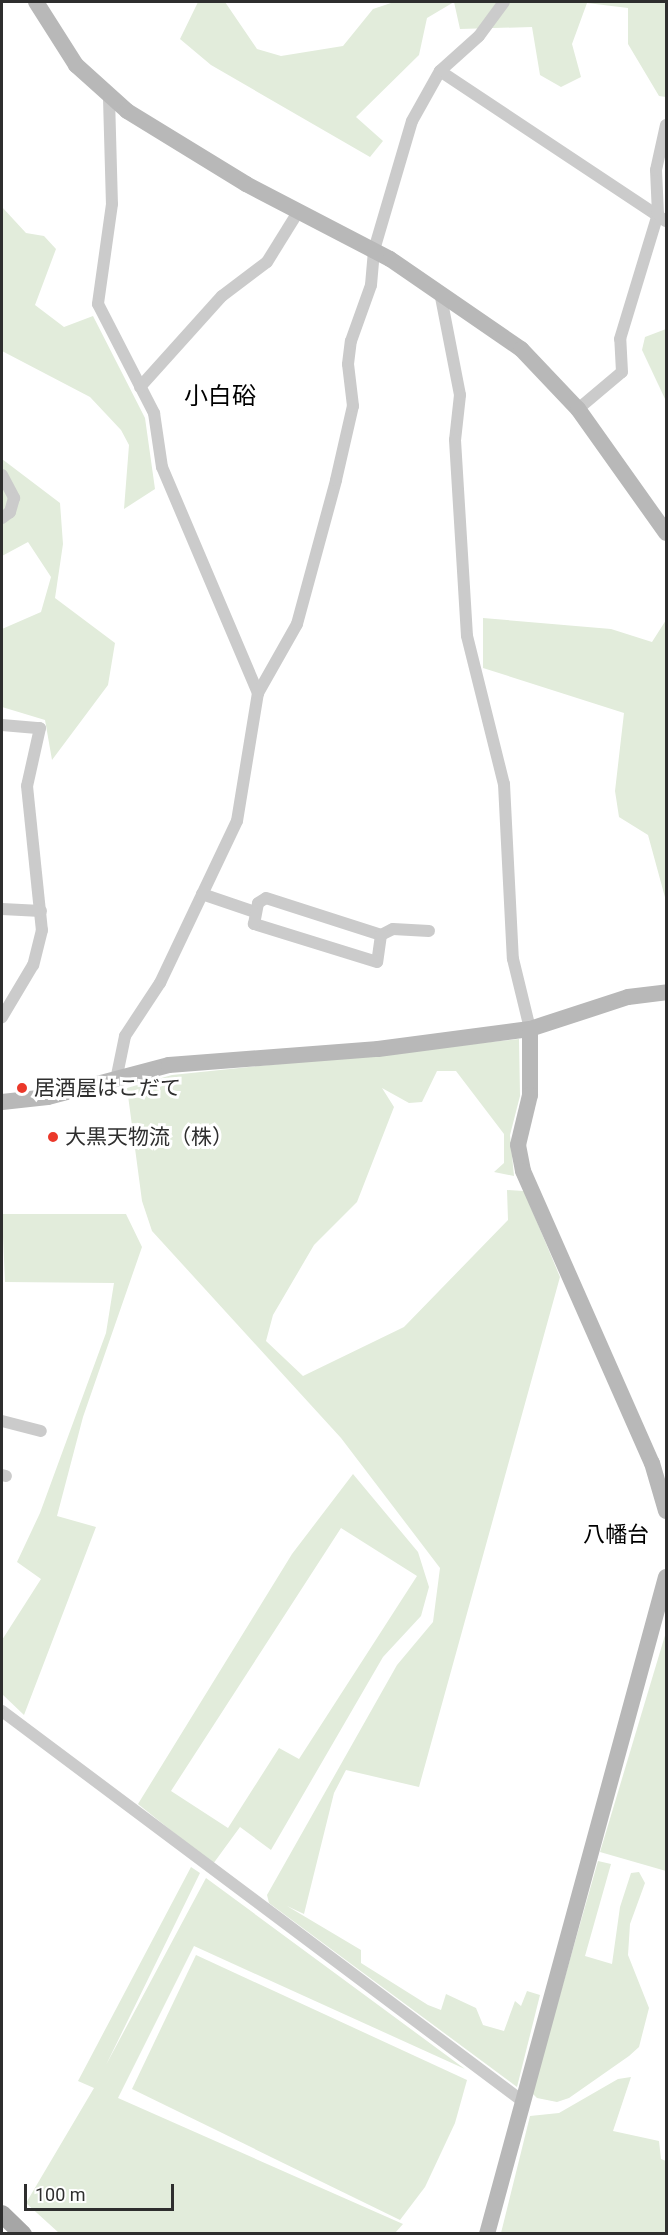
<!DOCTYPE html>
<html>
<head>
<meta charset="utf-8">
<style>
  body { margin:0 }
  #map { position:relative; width:668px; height:2235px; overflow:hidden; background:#fff; font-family:Roboto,"Noto Sans JP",sans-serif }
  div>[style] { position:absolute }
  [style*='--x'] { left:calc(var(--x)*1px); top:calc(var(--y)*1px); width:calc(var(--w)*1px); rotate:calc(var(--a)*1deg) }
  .green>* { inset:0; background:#e2ecdb }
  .street>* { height:12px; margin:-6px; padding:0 6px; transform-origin:6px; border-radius:6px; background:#cbcbcb }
  .secondary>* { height:16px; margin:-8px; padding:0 8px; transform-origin:8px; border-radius:8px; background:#b8b8b8 }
  .primary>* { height:18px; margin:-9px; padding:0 9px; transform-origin:9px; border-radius:9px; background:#a6a6a6 }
  .dots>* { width:16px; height:16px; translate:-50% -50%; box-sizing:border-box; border:3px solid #fff; border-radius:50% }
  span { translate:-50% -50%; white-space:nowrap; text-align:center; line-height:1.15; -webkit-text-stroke:6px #fff; paint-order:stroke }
  .poi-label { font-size:21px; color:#2e2e2e }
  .left { translate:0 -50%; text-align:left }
  .neighbourhood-label { font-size:22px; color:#000 }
  .quarter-label { font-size:24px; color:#000 }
  .frame { position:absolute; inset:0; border:3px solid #2e2e2e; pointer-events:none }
  .scale { position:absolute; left:24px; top:2184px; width:150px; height:27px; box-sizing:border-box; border:3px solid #2e2e2e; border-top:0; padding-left:8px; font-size:18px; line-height:21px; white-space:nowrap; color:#2e2e2e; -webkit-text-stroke:4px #fff; paint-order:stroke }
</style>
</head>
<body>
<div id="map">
  <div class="green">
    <div style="clip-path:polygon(198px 2px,225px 2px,257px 49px,281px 56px,343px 46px,373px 9px,394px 2px,666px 2px,666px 97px,659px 96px,628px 44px,628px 8px,587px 3px,572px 44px,581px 77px,561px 87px,540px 75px,532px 27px,460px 29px,454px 2px,427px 18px,419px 55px,356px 117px,383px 141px,370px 157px,211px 65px,180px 39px)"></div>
    <div style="clip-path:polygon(2px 207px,26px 233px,44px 236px,56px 249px,35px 305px,64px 327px,93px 316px,145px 418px,155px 489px,124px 509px,129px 445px,121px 430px,90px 397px,2px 351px)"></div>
    <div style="clip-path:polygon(666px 329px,666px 401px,642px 350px,645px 337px)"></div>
    <div style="clip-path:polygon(2px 459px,60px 503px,63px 544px,55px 598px,115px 643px,108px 685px,52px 760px,45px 720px,2px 707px,2px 629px,41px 612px,51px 577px,28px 542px,2px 556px)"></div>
    <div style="clip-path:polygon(483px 618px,611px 629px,652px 642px,666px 620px,666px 901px,648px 835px,619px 817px,615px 791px,624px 713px,483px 668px)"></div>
    <div style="clip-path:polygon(519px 1039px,520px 1096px,510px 1135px,514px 1176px,494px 1172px,504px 1163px,504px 1134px,456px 1071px,437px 1071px,422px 1102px,409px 1103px,382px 1088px,394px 1107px,357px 1202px,314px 1245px,273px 1315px,266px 1341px,303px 1376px,404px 1327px,508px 1220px,507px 1190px,524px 1191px,560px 1277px,419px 1787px,346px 1770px,334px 1793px,304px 1914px,287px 1906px,361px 1950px,361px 1963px,428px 2005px,441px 2010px,446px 1994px,476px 2008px,483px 2025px,504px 2031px,515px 2001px,521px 2006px,527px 1991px,540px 1995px,517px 2087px,269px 1903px,267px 1895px,397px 1665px,433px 1622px,440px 1568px,341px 1438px,152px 1231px,142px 1201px,127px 1088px,172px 1075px)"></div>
    <div style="clip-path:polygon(2px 1214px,126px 1214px,142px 1247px,83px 1417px,57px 1516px,96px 1527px,24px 1715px,2px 1694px,2px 1640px,41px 1579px,17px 1562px,40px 1513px,106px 1333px,114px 1283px,5px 1282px)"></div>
    <div style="clip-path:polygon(evenodd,353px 1474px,418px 1552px,429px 1587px,421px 1616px,383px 1657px,271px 1850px,240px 1827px,213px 1864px,138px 1804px,292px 1554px,353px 1474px,341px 1528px,417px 1576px,299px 1759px,279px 1748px,228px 1828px,171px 1791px,341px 1528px)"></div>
    <div style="clip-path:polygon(666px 1632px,666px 1871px,600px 1852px)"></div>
    <div style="clip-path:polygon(598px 1861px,611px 1864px,585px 1956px,612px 1964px,620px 1907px,631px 1873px,639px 1872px,645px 1883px,630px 1924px,628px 1955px,649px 2008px,639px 2047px,629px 2056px,569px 2098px,557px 2102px,537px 2098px,532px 2093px)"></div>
    <div style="clip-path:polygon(191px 1867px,200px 1873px,106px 2065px,206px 1878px,465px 2069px,194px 1946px,118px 2098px,403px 2224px,395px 2233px,59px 2233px,26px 2203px,94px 2088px,78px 2081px)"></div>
    <div style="clip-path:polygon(196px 1955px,467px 2080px,455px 2123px,425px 2187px,400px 2220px,132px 2089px)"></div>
    <div style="clip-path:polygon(631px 2077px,613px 2131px,659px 2141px,661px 2159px,666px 2161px,666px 2233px,501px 2233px,530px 2116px,559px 2113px,618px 2079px)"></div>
  </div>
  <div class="street">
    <div style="--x:440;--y:71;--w:271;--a:33.6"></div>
    <div style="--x:109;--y:98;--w:106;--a:88.4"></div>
    <div style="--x:112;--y:204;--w:101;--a:98"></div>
    <div style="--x:98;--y:304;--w:123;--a:62.8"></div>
    <div style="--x:154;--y:413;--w:55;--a:81.6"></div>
    <div style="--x:162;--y:467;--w:246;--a:67"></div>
    <div style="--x:440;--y:292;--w:105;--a:79"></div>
    <div style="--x:460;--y:395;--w:45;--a:96.3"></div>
    <div style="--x:455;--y:440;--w:196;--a:86.5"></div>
    <div style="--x:467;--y:636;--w:153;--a:76"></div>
    <div style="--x:504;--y:784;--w:175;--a:87.1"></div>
    <div style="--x:513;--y:959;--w:72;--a:76.3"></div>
    <div style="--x:140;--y:387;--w:122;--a:-48"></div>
    <div style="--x:222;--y:296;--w:56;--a:-37.1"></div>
    <div style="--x:267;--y:262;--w:59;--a:-58.2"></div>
    <div style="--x:578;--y:409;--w:57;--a:-40.1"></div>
    <div style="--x:622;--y:372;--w:33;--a:-93"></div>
    <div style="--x:620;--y:339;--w:131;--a:-73.1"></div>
    <div style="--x:658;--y:214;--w:44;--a:-92.6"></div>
    <div style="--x:656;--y:170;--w:46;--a:-77.5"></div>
    <div style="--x:2;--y:475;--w:26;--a:62"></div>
    <div style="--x:14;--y:498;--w:15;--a:106"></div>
    <div style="--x:10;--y:512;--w:10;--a:143"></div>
    <div style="--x:2;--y:725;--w:38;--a:5"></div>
    <div style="--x:40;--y:728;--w:59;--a:102.6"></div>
    <div style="--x:27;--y:786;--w:145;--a:84.1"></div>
    <div style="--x:42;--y:930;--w:36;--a:104"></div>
    <div style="--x:33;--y:965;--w:61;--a:120.8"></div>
    <div style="--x:202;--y:894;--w:56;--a:18.8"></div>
    <div style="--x:266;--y:898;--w:121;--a:17.8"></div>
    <div style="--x:381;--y:935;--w:27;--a:98"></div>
    <div style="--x:377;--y:962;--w:129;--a:-162.8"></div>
    <div style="--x:254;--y:924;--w:21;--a:-79"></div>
    <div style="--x:258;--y:903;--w:9;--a:-32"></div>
    <div style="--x:2;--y:909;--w:39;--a:3"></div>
    <div style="--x:381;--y:935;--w:13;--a:-27"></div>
    <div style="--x:393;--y:929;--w:36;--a:3"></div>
    <div style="--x:116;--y:1080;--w:45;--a:-78.4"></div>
    <div style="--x:125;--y:1036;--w:64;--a:-56.6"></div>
    <div style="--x:160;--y:983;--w:179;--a:-64.6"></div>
    <div style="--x:237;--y:821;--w:130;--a:-80.7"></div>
    <div style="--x:258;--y:693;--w:79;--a:-60.5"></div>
    <div style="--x:297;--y:624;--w:149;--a:-74.8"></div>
    <div style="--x:336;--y:480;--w:76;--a:-77.1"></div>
    <div style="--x:353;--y:406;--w:42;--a:-96.8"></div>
    <div style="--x:348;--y:364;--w:23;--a:-83"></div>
    <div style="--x:351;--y:341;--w:59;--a:-70.3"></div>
    <div style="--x:371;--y:285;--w:35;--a:-85"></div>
    <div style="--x:374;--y:250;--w:134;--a:-73.6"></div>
    <div style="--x:412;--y:121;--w:57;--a:-60.8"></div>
    <div style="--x:440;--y:71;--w:52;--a:-41.9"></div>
    <div style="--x:479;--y:36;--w:42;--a:-53.7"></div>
    <div style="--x:2;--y:1421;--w:40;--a:14.4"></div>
    <div style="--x:2;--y:1475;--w:4;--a:14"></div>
    <div style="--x:2;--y:1711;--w:649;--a:36.85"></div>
  </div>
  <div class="secondary">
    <div style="--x:36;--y:2;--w:75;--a:57.6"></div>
    <div style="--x:76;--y:65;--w:69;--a:42"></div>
    <div style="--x:127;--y:111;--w:140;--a:31.5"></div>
    <div style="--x:246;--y:184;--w:162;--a:27.5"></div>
    <div style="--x:390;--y:259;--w:159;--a:34.5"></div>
    <div style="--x:521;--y:349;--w:83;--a:46.5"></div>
    <div style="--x:578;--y:409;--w:152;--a:54.6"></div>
    <div style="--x:530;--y:1029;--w:66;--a:90"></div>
    <div style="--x:530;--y:1095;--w:51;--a:103.5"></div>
    <div style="--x:518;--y:1145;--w:26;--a:79"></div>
    <div style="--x:523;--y:1171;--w:319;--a:66.2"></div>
    <div style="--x:652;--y:1463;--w:50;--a:73.7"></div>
    <div style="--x:2;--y:1102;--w:46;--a:-6.2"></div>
    <div style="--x:48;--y:1097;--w:125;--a:-14.8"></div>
    <div style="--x:169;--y:1065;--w:210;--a:-4.4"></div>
    <div style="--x:378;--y:1049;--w:153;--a:-7.5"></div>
    <div style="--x:530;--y:1029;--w:103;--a:-18.1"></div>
    <div style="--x:628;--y:997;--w:38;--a:-7"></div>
    <div style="--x:487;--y:2234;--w:681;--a:-74.76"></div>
  </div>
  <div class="primary">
    <div style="--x:2;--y:2214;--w:29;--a:44"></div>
  </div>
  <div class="dots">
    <div style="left:22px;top:1088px;background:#eb382a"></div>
    <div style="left:53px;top:1137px;background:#eb382a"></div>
  </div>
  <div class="poi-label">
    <span class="left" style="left:34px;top:1088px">居酒屋はこだて</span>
    <span class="left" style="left:65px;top:1137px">大黒天物流（株）</span>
  </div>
  <div class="neighbourhood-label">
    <span style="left:616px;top:1535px">八幡台</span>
  </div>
  <div class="quarter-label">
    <span style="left:220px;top:397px">小白硲</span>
  </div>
  <div class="frame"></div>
  <div class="scale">100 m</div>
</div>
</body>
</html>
